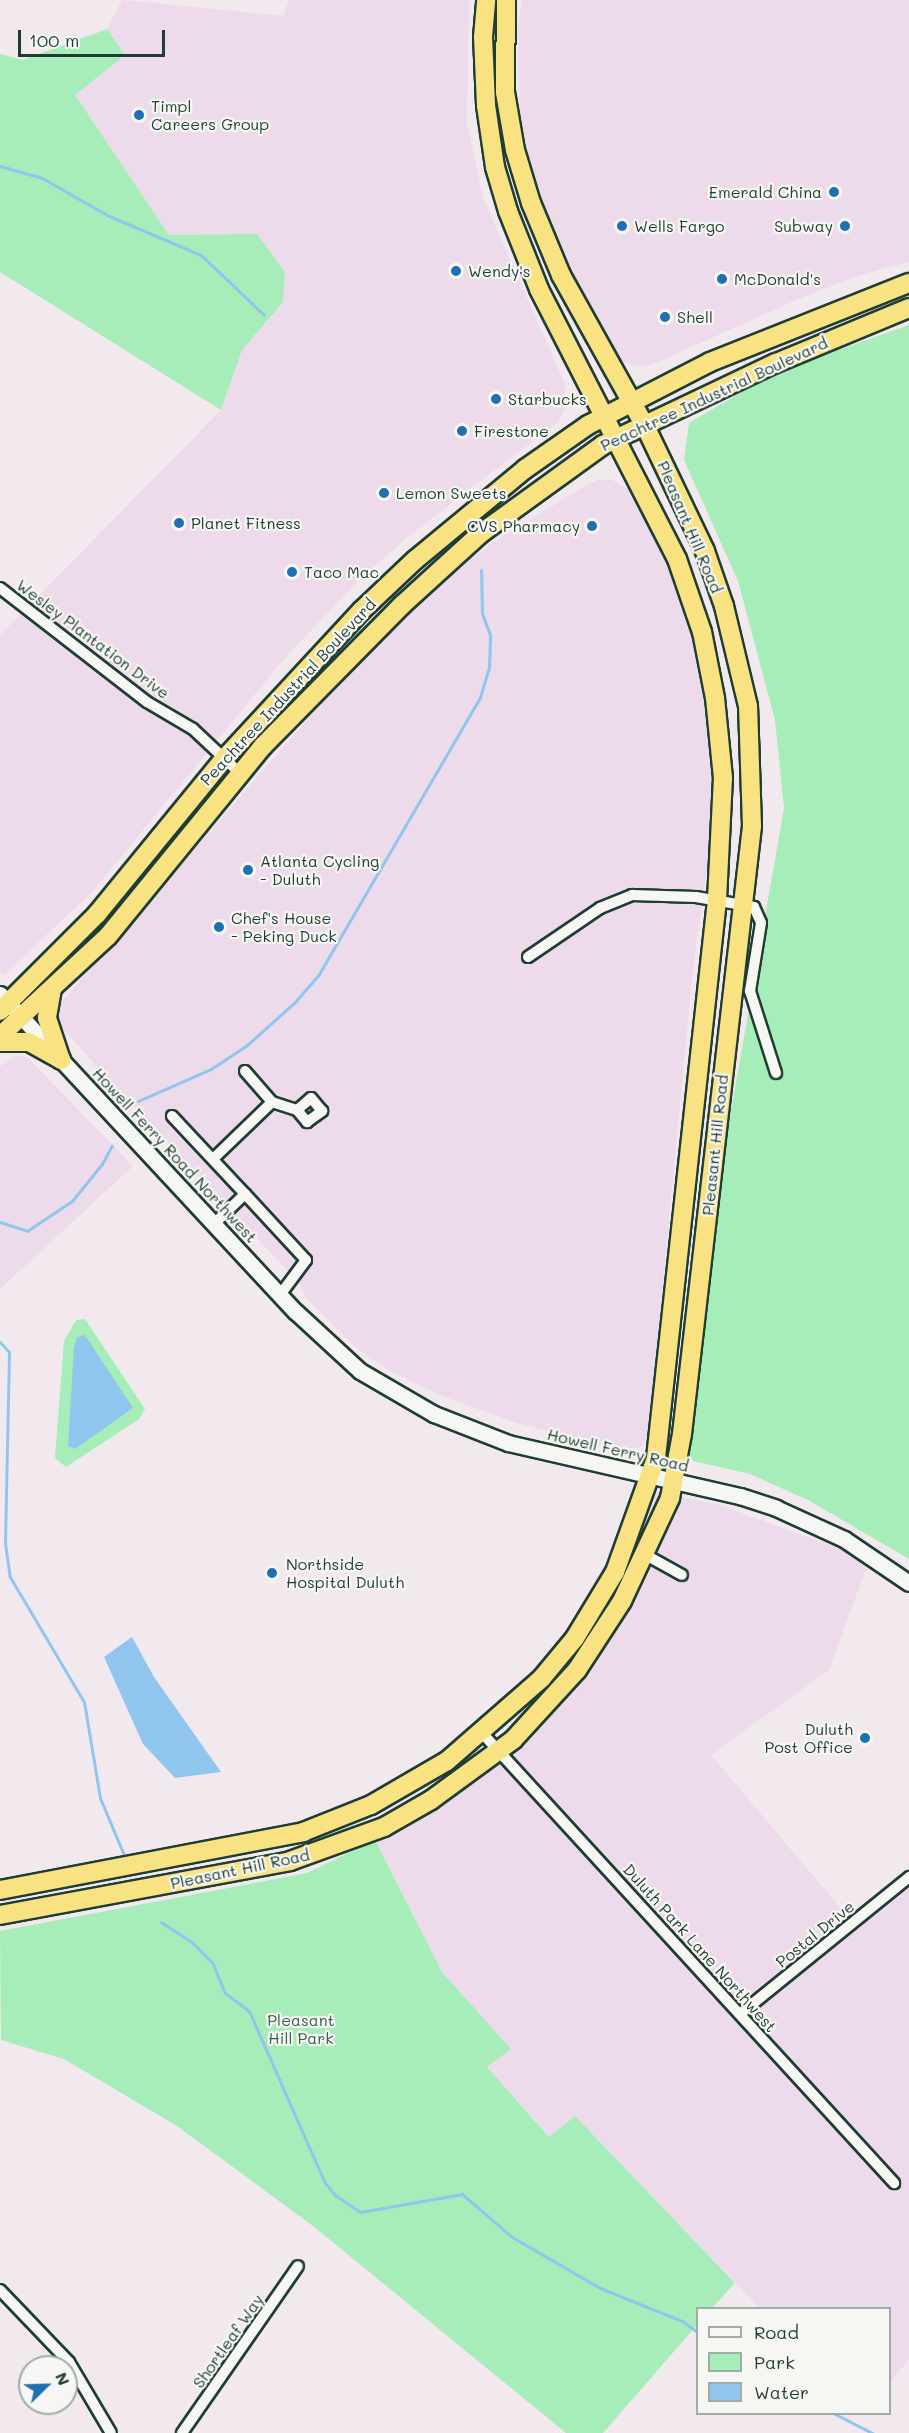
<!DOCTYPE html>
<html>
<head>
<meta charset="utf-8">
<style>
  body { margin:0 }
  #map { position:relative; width:909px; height:2433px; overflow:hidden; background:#f2e9ee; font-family:Mali,sans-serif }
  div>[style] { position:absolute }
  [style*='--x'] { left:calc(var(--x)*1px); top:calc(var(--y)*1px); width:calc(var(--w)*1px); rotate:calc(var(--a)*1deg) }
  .built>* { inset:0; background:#eddaea }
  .green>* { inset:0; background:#a6edba }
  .water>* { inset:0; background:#90c6ee }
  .stream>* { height:3px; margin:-1.5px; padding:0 1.5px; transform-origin:1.5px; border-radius:1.5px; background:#90c6ee }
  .roads { filter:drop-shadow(2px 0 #1f3d34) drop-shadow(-2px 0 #1f3d34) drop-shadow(0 2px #1f3d34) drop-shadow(0 -2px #1f3d34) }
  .street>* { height:10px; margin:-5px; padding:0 5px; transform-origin:5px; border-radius:5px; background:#f6f6f2 }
  .secondary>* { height:15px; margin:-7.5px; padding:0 7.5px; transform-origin:7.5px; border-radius:7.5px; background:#f6f6f2 }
  .highway>* { height:18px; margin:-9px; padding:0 9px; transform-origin:9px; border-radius:9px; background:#f8e281 }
  .dots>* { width:16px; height:16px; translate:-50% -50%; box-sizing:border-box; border:3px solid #f6f6f2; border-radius:50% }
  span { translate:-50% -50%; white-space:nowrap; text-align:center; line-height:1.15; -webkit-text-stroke:4.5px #f6f6f2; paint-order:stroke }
  .poi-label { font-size:16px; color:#1f3d34 }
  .left { translate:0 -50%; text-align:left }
  .right { translate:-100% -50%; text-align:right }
  .street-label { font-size:16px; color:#1f3d34 }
  .park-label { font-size:16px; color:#3a604f }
  .legend { position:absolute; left:696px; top:2307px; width:195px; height:108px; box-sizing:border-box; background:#f6f6f2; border:2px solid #a0aca6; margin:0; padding:8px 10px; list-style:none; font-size:18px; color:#1f3d34 }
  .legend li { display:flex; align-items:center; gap:12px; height:30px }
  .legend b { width:30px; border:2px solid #a0aca6 }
  .north { position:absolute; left:18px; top:2355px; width:60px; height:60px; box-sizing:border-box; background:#f6f6f2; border:2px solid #a0aca6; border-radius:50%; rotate:67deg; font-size:16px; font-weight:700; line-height:24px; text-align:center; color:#1f3d34 }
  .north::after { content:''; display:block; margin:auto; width:21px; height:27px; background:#1f6fb2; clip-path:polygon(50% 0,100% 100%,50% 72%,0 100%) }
  .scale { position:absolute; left:18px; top:30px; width:147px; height:27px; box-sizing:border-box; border:3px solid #1f3d34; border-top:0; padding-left:8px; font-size:18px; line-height:21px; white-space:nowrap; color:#1f3d34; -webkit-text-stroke:4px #f6f6f2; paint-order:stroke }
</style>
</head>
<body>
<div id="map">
  <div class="built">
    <div style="clip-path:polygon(122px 0,284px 16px,288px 0,469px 0,467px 122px,483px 198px,565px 384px,567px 404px,558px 422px,411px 534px,354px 585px,284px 659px,93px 891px,4px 975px,0 972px,0 635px,221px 410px,242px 350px,283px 302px,257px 235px,169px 235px,75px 95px,125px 55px,107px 29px)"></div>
    <div style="clip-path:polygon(522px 0,909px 0,909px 262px,860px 275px,801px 298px,651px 365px,635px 366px,620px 361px,555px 246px,534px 186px,520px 117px,518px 26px)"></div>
    <div style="clip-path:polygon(611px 479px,629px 490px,661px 541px,696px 640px,716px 801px,692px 978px,648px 1439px,641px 1447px,620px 1450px,514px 1422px,442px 1396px,385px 1368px,353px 1345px,306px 1298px,300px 1284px,124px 1097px,61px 1026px,57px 1016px,59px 1005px,387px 628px,492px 543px,583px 487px,598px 480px)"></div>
    <div style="clip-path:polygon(16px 1056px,27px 1057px,133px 1166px,0 1289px,0 1066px)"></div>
    <div style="clip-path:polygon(652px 1491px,719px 1505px,847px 1551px,866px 1569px,829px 1670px,711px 1755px,848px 1917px,909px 1876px,909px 2359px,890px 2383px,890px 2308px,760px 2308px,575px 2116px,550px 2137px,487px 2067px,511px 2049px,442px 1972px,375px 1840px,501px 1742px,562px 1674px,614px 1592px)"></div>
  </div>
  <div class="green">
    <div style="clip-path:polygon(107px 29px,125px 55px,75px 95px,169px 235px,257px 234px,285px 272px,283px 302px,242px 350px,221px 410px,0 272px,0 54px,23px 60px)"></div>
    <div style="clip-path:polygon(909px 325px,909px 1559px,808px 1500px,750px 1474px,693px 1461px,686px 1449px,708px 1243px,784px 808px,775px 720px,738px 581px,684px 460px,689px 423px,776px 372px)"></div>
    <div style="clip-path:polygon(85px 1319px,145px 1409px,139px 1419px,66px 1467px,55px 1458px,64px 1341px,76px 1320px)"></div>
    <div style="clip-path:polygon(375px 1840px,442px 1972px,511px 2049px,487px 2067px,549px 2137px,575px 2116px,735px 2283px,712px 2308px,698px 2308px,697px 2325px,603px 2433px,566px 2433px,313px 2226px,177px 2126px,64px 2059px,1px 2040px,0 1931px,307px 1873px)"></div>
  </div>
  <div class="water">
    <div style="clip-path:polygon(85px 1335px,133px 1408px,75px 1449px,68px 1446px,74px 1347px,77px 1337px)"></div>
    <div style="clip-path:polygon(132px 1637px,154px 1677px,221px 1772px,175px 1778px,143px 1744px,104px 1657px)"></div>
  </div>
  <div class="stream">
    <div style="--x:0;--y:166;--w:44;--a:15.9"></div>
    <div style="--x:42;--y:178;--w:77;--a:29.6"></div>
    <div style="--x:109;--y:216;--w:100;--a:23"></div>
    <div style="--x:201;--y:255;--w:87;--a:43.6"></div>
    <div style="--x:138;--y:1101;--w:80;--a:-23.7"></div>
    <div style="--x:211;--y:1069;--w:43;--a:-33.7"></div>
    <div style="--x:247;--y:1045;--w:64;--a:-41.9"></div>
    <div style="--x:295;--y:1002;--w:37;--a:-49"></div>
    <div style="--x:319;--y:974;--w:320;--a:-59.8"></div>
    <div style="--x:480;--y:697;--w:30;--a:-73"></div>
    <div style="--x:489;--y:668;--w:33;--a:-88"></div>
    <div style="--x:490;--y:635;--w:23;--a:-110"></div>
    <div style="--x:482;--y:613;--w:43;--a:-91.3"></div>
    <div style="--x:0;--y:1222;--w:28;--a:18"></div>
    <div style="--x:27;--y:1231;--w:54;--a:-33.7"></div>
    <div style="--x:72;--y:1201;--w:48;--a:-51"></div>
    <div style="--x:102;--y:1164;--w:21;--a:-62"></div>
    <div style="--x:0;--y:1342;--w:13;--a:48"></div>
    <div style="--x:9;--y:1352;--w:191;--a:91.2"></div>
    <div style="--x:5;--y:1543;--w:34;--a:82"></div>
    <div style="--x:10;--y:1577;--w:145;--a:59.4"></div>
    <div style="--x:84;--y:1702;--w:97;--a:80.5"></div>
    <div style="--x:100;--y:1798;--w:62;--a:67.2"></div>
    <div style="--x:161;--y:1922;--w:37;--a:33"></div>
    <div style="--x:192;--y:1942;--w:30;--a:46"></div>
    <div style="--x:213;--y:1964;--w:31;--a:68"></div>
    <div style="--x:225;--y:1993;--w:30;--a:37"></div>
    <div style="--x:249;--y:2011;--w:188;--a:66.2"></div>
    <div style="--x:325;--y:2183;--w:16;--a:50"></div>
    <div style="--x:335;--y:2195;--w:30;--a:34"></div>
    <div style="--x:360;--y:2212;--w:104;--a:-10"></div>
    <div style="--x:462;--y:2194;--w:66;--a:40.7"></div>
    <div style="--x:512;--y:2237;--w:102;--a:30.1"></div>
    <div style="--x:600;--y:2288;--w:88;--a:21.9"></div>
    <div style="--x:682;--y:2321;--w:19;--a:35"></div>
    <div style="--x:835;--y:2414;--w:42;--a:27.2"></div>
  </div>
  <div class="roads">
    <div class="street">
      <div style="--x:0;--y:588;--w:186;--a:37.8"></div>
      <div style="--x:147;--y:702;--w:53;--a:30.4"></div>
      <div style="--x:193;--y:729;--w:66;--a:43.2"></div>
      <div style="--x:528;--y:957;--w:87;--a:-34.2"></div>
      <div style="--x:600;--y:908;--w:35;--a:-22"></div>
      <div style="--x:632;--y:895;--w:64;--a:1.8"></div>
      <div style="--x:696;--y:897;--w:59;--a:9.8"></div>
      <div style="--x:754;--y:907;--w:17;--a:66"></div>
      <div style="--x:761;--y:923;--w:69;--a:99.2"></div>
      <div style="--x:750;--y:991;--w:86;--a:72.4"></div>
      <div style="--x:272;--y:1102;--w:26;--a:18"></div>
      <div style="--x:297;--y:1110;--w:16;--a:50"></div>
      <div style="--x:307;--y:1122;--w:19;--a:-36"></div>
      <div style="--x:322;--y:1111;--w:17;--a:-130"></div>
      <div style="--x:311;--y:1098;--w:18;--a:139"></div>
      <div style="--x:172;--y:1116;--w:107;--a:46.9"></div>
      <div style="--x:245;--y:1194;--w:42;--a:136"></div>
      <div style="--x:213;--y:1159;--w:82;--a:-44"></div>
      <div style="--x:272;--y:1102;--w:41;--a:-131.1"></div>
      <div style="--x:245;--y:1194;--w:90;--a:47.3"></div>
      <div style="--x:306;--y:1260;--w:44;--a:126.6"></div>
      <div style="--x:646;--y:1555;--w:41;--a:29.1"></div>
      <div style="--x:483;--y:1734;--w:609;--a:47.53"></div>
      <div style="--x:740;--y:2014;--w:218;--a:-39"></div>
      <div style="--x:0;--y:2290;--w:100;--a:46.2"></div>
      <div style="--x:69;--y:2362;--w:82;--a:59.4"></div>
      <div style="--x:182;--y:2433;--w:203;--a:-55.2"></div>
    </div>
    <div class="secondary">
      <div style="--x:0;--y:994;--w:434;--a:47.1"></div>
      <div style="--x:296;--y:1312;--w:87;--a:42.7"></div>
      <div style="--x:360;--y:1371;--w:86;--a:30.2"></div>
      <div style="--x:434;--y:1414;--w:79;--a:21.4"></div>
      <div style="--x:508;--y:1443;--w:238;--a:12.9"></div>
      <div style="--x:740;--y:1496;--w:38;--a:18"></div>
      <div style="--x:776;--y:1508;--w:75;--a:24.5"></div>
      <div style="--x:844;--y:1539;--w:78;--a:34.1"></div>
    </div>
    <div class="highway">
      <div style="--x:52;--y:989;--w:29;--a:100"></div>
      <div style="--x:47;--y:1018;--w:44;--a:71.6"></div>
      <div style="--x:0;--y:1011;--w:137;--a:-45"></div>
      <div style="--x:97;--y:914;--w:200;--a:-50.7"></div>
      <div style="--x:224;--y:759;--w:202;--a:-47.2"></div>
      <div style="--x:361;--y:611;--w:74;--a:-43.4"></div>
      <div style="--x:415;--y:560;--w:143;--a:-39.6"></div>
      <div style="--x:525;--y:469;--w:77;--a:-34.9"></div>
      <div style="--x:588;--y:425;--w:137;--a:-27.3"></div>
      <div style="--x:710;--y:362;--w:214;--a:-21.7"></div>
      <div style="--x:0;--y:1036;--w:147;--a:-42.8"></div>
      <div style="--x:108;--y:936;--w:245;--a:-50.8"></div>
      <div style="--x:263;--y:746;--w:198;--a:-45.4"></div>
      <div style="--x:402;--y:605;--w:105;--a:-42.3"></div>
      <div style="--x:480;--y:534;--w:152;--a:-35.9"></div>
      <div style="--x:603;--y:445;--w:191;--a:-25.4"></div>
      <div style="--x:776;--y:363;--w:144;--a:-22.5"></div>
      <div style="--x:0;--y:1042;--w:29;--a:0"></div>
      <div style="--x:29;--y:1042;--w:37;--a:29"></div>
      <div style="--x:0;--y:1890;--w:309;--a:-10.8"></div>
      <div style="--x:303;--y:1832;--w:73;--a:-21.7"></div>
      <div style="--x:371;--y:1805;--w:88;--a:-30.1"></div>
      <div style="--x:447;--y:1761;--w:125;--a:-41.1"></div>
      <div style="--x:541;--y:1679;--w:53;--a:-50.3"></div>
      <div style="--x:575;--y:1638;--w:77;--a:-58.8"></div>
      <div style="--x:615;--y:1572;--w:121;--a:-70.2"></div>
      <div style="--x:656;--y:1458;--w:561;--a:-83.76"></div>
      <div style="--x:717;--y:900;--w:122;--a:-87.2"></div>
      <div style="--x:723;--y:778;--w:80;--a:-95.7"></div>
      <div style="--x:715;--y:698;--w:67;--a:-101.1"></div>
      <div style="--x:702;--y:632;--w:77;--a:-108.9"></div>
      <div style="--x:677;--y:559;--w:303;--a:-117.1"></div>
      <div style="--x:539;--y:289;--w:84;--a:-111.7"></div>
      <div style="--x:508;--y:211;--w:46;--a:-106.5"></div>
      <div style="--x:495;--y:167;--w:63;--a:-98.3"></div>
      <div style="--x:486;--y:105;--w:68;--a:-92.5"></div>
      <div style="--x:483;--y:37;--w:37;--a:-85"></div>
      <div style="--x:0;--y:1915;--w:295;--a:-10.5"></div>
      <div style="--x:290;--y:1861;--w:100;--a:-19.9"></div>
      <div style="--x:384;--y:1827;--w:54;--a:-29.9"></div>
      <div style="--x:431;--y:1800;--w:102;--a:-36.2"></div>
      <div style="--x:513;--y:1740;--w:95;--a:-47.6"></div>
      <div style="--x:577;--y:1670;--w:82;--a:-56.9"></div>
      <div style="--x:622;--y:1601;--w:114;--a:-65"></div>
      <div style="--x:670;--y:1498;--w:65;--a:-79.4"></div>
      <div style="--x:682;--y:1434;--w:612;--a:-83.43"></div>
      <div style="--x:752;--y:826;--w:120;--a:-91.9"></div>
      <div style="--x:748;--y:706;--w:103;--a:-103.5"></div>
      <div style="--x:724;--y:606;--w:58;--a:-109.1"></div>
      <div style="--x:705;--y:551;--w:139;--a:-115.6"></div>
      <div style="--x:645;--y:426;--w:173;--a:-119.1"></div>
      <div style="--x:561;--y:275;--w:78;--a:-112.6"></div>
      <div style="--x:531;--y:203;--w:55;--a:-106.8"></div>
      <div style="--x:515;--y:150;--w:59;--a:-99.8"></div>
      <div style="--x:505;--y:92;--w:92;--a:-89.4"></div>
    </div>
  </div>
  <div class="dots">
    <div style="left:139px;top:115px;background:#1f6fb2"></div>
    <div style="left:834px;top:192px;background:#1f6fb2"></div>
    <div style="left:622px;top:226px;background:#1f6fb2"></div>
    <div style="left:845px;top:226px;background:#1f6fb2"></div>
    <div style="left:456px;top:271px;background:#1f6fb2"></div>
    <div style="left:722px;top:279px;background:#1f6fb2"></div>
    <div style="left:665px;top:317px;background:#1f6fb2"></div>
    <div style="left:496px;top:399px;background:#1f6fb2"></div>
    <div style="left:462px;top:431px;background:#1f6fb2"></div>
    <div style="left:384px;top:493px;background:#1f6fb2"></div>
    <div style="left:179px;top:523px;background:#1f6fb2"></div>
    <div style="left:592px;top:526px;background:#1f6fb2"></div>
    <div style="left:292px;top:572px;background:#1f6fb2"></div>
    <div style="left:248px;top:870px;background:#1f6fb2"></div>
    <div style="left:219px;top:927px;background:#1f6fb2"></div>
    <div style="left:272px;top:1573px;background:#1f6fb2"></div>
    <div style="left:865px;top:1738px;background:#1f6fb2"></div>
  </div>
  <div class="poi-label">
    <span class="left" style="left:151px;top:115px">Timpl<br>Careers Group</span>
    <span class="right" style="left:822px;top:192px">Emerald China</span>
    <span class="left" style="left:634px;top:226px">Wells Fargo</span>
    <span class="right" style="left:833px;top:226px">Subway</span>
    <span class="left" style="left:468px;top:271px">Wendy's</span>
    <span class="left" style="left:734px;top:279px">McDonald's</span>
    <span class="left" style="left:677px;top:317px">Shell</span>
    <span class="left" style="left:508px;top:399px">Starbucks</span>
    <span class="left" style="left:474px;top:431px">Firestone</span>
    <span class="left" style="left:396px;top:493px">Lemon Sweets</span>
    <span class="left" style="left:191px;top:523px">Planet Fitness</span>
    <span class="right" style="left:580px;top:526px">CVS Pharmacy</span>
    <span class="left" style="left:304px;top:572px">Taco Mac</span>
    <span class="left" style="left:260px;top:870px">Atlanta Cycling<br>- Duluth</span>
    <span class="left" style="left:231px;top:927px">Chef's House<br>- Peking Duck</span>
    <span class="left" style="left:286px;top:1573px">Northside<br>Hospital Duluth</span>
    <span class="right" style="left:853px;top:1738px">Duluth<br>Post Office</span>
  </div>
  <div class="street-label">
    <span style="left:714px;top:394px;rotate:-25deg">Peachtree Industrial Boulevard</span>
    <span style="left:690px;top:527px;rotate:67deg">Pleasant Hill Road</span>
    <span style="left:93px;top:639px;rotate:37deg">Wesley Plantation Drive</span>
    <span style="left:288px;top:692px;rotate:-47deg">Peachtree Industrial Boulevard</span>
    <span style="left:715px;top:1145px;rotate:-84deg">Pleasant Hill Road</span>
    <span style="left:175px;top:1155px;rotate:47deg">Howell Ferry Road Northwest</span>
    <span style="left:618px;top:1450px;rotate:13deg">Howell Ferry Road</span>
    <span style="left:240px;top:1869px;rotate:-12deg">Pleasant Hill Road</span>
    <span style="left:815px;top:1934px;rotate:-39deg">Postal Drive</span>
    <span style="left:700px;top:1948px;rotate:48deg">Duluth Park Lane Northwest</span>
    <span style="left:228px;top:2341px;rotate:-55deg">Shortleaf Way</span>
  </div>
  <div class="park-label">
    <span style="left:301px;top:2029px">Pleasant<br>Hill Park</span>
  </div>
  <ul class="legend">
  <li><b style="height:8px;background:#f6f6f2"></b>Road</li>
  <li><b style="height:16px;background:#a6edba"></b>Park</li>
  <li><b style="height:16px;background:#90c6ee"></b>Water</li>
  </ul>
  <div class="north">N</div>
  <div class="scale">100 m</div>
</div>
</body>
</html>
